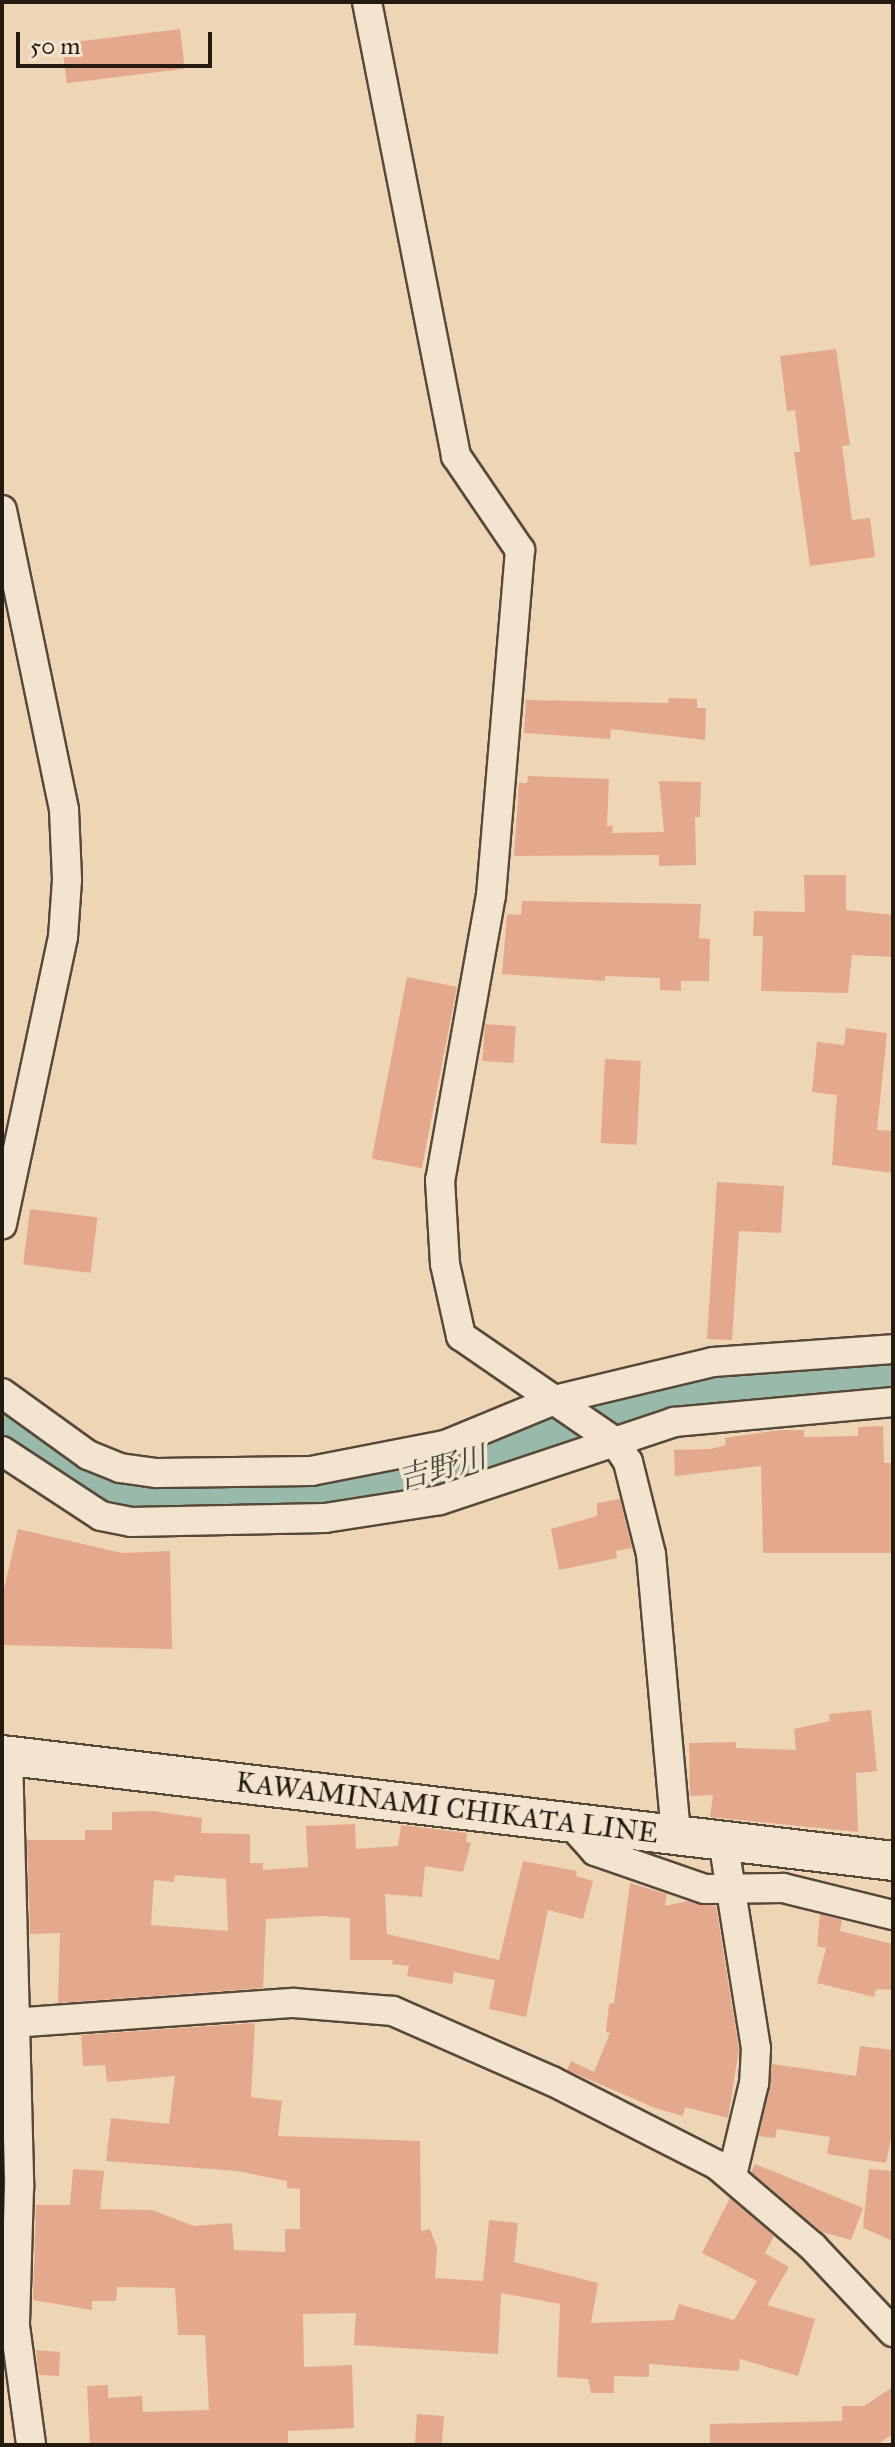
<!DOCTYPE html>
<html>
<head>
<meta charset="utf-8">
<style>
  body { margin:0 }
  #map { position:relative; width:895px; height:2447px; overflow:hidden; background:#edd5b5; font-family:"IM FELL Great Primer","Noto Serif JP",serif }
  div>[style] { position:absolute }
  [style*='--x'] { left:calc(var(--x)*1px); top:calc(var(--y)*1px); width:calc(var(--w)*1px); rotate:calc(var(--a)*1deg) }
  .river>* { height:48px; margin:-24px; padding:0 24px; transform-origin:24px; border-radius:24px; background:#99b9ab }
  .building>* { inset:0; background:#e4a98d; transform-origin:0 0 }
  .roads { filter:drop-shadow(2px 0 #574938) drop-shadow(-2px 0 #574938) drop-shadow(0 2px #574938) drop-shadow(0 -2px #574938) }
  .street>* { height:28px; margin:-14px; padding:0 14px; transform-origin:14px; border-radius:14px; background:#f3e4cf }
  .secondary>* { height:38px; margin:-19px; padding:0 19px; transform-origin:19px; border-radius:19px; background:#f3e4cf }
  span { translate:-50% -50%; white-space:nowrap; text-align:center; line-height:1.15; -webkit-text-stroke:7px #f3e4cf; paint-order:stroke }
  .street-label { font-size:28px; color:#251a0f }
  .water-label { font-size:30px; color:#484a3e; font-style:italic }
  .frame { position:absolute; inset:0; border:4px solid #251a0f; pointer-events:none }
  .scale { position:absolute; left:16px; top:32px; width:196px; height:36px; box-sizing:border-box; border:4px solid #251a0f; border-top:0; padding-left:10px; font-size:24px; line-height:28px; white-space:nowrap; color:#251a0f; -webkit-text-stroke:6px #f3e4cf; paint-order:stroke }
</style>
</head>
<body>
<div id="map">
  <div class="river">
    <div style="--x:2;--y:1424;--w:116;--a:34.5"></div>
    <div style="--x:98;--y:1490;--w:35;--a:8"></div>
    <div style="--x:133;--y:1495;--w:125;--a:-0.9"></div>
    <div style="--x:258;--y:1493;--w:123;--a:-3.7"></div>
    <div style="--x:381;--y:1485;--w:76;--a:-11.5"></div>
    <div style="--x:455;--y:1470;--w:164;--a:-21.9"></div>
    <div style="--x:607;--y:1409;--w:61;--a:-14.3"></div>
    <div style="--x:666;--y:1394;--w:228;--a:-4.5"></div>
  </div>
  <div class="building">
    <div style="left:180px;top:29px;width:40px;height:119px;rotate:83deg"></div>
    <div style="clip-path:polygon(836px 349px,850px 445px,842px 446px,852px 520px,870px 518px,875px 557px,810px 566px,794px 452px,800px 452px,795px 410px,787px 411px,780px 356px)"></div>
    <div style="clip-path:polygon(669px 698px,697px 699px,697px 708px,706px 708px,705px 740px,611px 729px,610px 739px,524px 733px,526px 700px,668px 703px)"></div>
    <div style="clip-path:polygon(528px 776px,609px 779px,607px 826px,613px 826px,612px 833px,664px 832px,659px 781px,701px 782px,700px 817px,695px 817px,696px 865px,659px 866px,659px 855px,514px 856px,519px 783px,527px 783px)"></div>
    <div style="clip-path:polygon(804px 875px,846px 875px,846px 910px,893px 915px,893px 957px,852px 955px,848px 993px,761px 991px,763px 936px,753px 936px,754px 911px,805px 912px)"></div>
    <div style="clip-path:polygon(522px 901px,701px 904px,699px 938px,710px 939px,709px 981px,681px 981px,681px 991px,660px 990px,660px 978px,605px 976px,605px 981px,502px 974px,507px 914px,521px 915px)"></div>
    <div style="left:407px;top:977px;width:51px;height:185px;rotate:11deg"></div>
    <div style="left:485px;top:1024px;width:31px;height:37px;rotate:4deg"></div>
    <div style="clip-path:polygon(846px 1028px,887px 1033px,877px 1130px,893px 1131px,893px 1173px,832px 1165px,837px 1095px,812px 1092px,817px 1042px,844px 1045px)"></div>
    <div style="left:605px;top:1059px;width:36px;height:84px;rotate:3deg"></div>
    <div style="clip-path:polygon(717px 1182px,784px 1186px,781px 1233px,739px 1231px,732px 1340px,707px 1339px)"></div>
    <div style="left:30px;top:1209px;width:68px;height:56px;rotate:7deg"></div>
    <div style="clip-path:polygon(883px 1426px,884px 1463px,893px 1463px,893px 1553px,763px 1553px,761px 1466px,675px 1476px,674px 1450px,711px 1449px,726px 1445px,725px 1438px,780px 1430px,804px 1430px,804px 1437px,858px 1436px,858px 1427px)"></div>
    <div style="clip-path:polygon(620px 1499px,632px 1548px,616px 1551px,617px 1558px,559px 1570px,551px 1529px,597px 1516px,597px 1503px)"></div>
    <div style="clip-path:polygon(18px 1529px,122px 1553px,170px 1551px,172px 1649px,2px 1645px,4px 1589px)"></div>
    <div style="clip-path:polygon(871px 1710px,877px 1771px,856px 1773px,858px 1832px,710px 1817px,713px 1795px,690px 1796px,689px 1743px,736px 1742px,736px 1748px,796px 1750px,794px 1729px,830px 1721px,829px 1714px)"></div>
    <div style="clip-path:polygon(evenodd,152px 1811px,202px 1818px,201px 1833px,250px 1834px,250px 1863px,263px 1863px,263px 1870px,308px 1867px,306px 1826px,355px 1824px,356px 1849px,398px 1846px,401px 1825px,467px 1833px,466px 1842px,471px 1843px,463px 1872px,425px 1866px,422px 1897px,385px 1894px,387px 1934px,499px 1960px,523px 1861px,577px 1871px,576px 1876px,593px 1881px,583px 1919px,548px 1910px,526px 2017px,489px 2009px,495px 1980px,454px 1972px,452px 1984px,407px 1976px,409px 1966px,392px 1964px,393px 1960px,350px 1960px,350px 1918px,321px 1916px,266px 1919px,263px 1988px,58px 2003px,60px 1933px,30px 1934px,27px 1840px,85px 1840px,85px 1830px,112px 1830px,112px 1812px,152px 1811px,175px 1875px,226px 1879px,228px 1931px,151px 1925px,154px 1880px,174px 1882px,175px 1875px)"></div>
    <div style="clip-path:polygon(630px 1883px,667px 1894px,665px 1906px,688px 1901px,716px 1906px,739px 2049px,728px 2118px,685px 2107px,683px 2116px,655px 2108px,567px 2070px,571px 2061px,594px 2072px,610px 2033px,606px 2032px,609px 2004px,614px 2003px)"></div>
    <div style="clip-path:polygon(820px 1914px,842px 1920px,840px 1931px,893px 1944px,893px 1990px,876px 1989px,874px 1997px,817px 1983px,826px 1948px,817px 1946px)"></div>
    <div style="clip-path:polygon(255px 2023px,251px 2097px,282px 2101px,278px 2136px,420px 2141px,421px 2231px,430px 2229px,437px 2248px,435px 2278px,483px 2281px,489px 2220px,518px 2223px,514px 2262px,598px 2283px,591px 2323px,674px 2320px,679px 2304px,734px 2320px,757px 2281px,702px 2253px,730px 2198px,774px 2236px,765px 2253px,789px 2267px,767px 2305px,815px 2319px,798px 2376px,740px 2359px,739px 2371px,649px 2364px,649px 2377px,614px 2376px,614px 2393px,591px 2393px,588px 2379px,557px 2377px,560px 2304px,501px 2293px,498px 2354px,354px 2345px,356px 2313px,303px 2314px,304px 2367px,352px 2365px,354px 2428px,288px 2431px,288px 2445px,90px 2445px,87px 2386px,108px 2385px,108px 2398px,142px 2396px,143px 2412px,209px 2410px,205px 2335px,178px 2335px,175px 2288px,117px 2287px,116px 2301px,92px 2301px,92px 2310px,33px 2300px,36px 2205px,70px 2205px,73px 2169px,104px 2171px,100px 2209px,152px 2210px,194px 2226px,232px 2223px,234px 2250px,285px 2252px,285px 2229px,300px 2229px,300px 2189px,287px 2188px,287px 2181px,237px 2171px,106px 2161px,111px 2118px,169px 2124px,175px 2076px,107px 2082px,105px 2065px,83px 2066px,81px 2035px)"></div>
    <div style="clip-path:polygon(860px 2046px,893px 2050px,893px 2129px,886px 2163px,827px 2154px,830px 2137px,777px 2129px,775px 2138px,759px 2136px,772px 2064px,856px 2076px)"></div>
    <div style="clip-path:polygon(755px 2164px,863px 2208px,851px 2240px,822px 2232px,751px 2172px)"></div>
    <div style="clip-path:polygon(869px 2169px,893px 2171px,893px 2241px,863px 2228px)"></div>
    <div style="clip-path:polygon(36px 2350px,60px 2352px,59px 2376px,39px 2375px)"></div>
    <div style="clip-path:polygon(893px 2387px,893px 2434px,876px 2445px,710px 2445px,710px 2424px,842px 2421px,842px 2406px,864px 2406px)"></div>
    <div style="left:417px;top:2414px;width:27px;height:31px;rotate:4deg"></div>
  </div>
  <div class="roads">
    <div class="street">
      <div style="--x:367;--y:2;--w:463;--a:78.9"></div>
      <div style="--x:456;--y:456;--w:114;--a:55.8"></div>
      <div style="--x:520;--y:550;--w:346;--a:94.8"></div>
      <div style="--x:491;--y:895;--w:290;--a:100.1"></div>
      <div style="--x:440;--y:1180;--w:84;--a:86.6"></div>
      <div style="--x:445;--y:1264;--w:74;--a:77.5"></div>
      <div style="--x:461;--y:1336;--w:186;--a:34.5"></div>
      <div style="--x:614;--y:1441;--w:25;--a:56"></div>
      <div style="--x:628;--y:1462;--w:95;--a:76"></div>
      <div style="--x:651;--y:1554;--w:283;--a:84.9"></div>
      <div style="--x:2;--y:510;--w:306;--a:78.3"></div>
      <div style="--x:64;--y:810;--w:70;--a:87.5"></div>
      <div style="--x:67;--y:880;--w:57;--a:94"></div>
      <div style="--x:63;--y:937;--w:294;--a:102"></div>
      <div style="--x:2;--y:1393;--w:106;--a:35.8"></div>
      <div style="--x:88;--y:1455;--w:35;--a:22"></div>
      <div style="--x:120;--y:1468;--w:37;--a:8"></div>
      <div style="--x:157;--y:1473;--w:154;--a:-0.7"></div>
      <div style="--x:311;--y:1471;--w:136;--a:-11"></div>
      <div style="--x:445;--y:1445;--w:118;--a:-22.4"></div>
      <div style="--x:554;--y:1400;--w:163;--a:-13.4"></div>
      <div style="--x:713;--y:1362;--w:180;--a:-4.1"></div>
      <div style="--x:2;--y:1451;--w:118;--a:33.3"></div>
      <div style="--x:101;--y:1516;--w:31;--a:11"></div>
      <div style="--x:131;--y:1522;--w:194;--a:-1.2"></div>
      <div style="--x:325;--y:1518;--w:116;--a:-8.9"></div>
      <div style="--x:440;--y:1500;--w:247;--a:-18.4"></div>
      <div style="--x:674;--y:1422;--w:220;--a:-5.2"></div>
      <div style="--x:8;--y:1755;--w:433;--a:88.5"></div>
      <div style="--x:19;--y:2188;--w:138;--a:91.7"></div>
      <div style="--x:15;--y:2326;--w:120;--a:82.3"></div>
      <div style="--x:570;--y:1823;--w:38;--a:48"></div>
      <div style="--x:595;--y:1851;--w:116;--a:19.1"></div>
      <div style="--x:705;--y:1889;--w:78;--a:-0.7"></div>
      <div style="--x:783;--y:1888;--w:113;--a:13.8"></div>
      <div style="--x:723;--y:1840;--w:211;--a:81"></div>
      <div style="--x:756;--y:2048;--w:35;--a:93"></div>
      <div style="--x:754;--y:2083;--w:95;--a:103.4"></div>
      <div style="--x:2;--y:2030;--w:12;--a:-35"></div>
      <div style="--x:12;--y:2023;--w:283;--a:-4.1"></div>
      <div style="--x:294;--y:2003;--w:99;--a:4.6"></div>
      <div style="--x:393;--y:2011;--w:174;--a:23.8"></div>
      <div style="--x:552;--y:2081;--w:185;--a:27"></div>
      <div style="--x:717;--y:2165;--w:126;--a:40.5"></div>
      <div style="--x:813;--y:2247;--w:117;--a:46.7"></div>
    </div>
    <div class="secondary">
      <div style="--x:2;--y:1755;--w:897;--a:6.78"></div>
    </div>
  </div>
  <div class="street-label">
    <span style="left:447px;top:1808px;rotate:7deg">KAWAMINAMI CHIKATA LINE</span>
  </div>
  <div class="water-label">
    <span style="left:442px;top:1468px;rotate:-15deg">吉野川</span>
  </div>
  <div class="frame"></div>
  <div class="scale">50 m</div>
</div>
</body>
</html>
